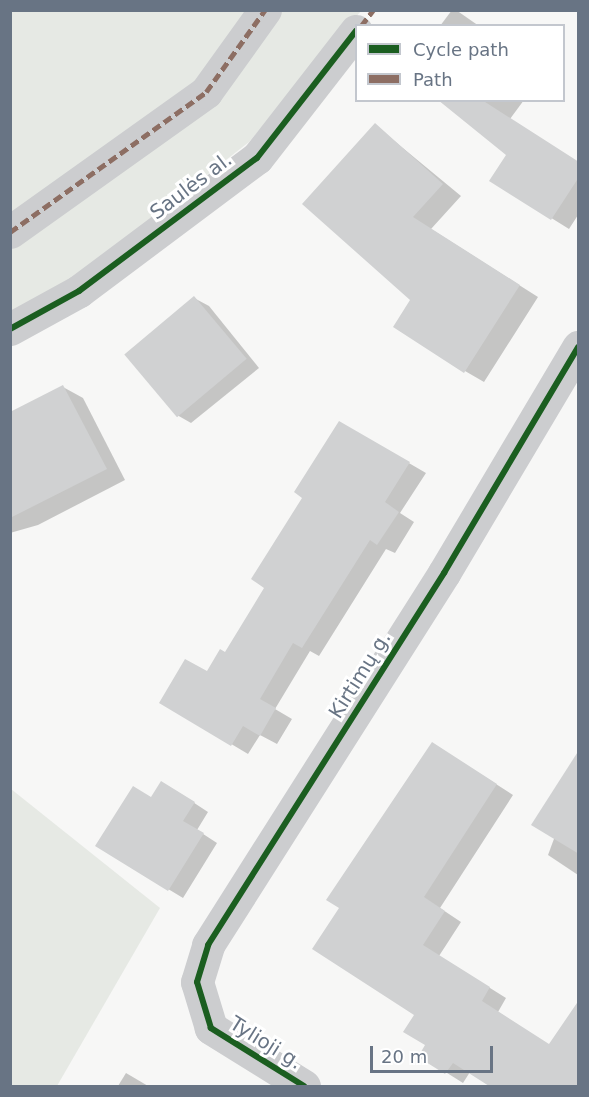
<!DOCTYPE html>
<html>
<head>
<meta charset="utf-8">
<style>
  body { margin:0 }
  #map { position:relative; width:589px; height:1097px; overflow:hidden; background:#f7f7f6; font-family:"DejaVu Sans",sans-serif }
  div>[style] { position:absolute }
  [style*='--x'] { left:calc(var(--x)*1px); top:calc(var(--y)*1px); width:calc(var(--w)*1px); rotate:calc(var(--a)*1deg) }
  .green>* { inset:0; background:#e6e9e4 }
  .shadow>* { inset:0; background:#0003 }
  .building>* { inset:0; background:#d0d1d2; transform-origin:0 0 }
  .street>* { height:33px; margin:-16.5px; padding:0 16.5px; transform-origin:16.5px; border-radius:16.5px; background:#cccdcf }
  .quiet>* { height:4.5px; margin-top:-2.25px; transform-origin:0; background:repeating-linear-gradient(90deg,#8d6e63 0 9px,transparent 0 13.5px) }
  .cycleway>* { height:6px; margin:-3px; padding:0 3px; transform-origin:3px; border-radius:3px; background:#1b5e20 }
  span { translate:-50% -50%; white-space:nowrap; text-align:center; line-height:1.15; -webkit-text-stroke:6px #fff; paint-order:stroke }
  .street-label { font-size:20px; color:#687484 }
  .frame { position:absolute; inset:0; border:12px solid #687484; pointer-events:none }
  .legend { position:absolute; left:355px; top:24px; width:210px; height:78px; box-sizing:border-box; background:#fff; border:2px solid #c3c7ce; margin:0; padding:8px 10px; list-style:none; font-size:18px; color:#687484 }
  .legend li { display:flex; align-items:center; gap:12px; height:30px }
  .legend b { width:30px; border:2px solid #c3c7ce }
  .scale { position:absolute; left:370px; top:1046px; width:123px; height:27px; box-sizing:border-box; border:3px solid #687484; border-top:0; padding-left:8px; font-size:18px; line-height:21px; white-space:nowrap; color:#687484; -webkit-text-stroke:4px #fff; paint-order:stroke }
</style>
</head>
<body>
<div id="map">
  <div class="green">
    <div style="clip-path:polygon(11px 11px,265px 11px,206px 92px,11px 232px)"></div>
    <div style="clip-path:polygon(274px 11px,361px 11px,249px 142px,74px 279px,11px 314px,11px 241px)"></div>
    <div style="clip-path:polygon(11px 789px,160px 908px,57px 1086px,11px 1086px)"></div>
  </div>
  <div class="shadow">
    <div style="clip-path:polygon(452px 10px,456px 10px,479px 26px,440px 26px)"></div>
    <div style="clip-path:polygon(440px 100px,524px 100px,510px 119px,578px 163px,578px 215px,569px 229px,492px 181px,508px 154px)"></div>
    <div style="clip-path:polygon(375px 125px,461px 196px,431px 229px,538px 297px,484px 382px,465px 371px,412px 300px)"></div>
    <div style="clip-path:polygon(194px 298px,209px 306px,259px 368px,191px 423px,177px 415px)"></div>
    <div style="clip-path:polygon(63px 387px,83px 398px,125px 480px,38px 525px,10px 533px,10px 414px)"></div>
    <div style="clip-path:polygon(340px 423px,426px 473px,400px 513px,414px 522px,395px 553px,386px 549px,319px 656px,310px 651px,275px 709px,292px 719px,277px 744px,260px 735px,248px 754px,161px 702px,207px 673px,225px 654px,266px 587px)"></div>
    <div style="clip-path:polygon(449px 754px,513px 795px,440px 908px,461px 922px,439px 956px,506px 998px,498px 1012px,550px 1046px,578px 1041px,578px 1086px,492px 1086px,470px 1072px,463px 1083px,420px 1056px,427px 1044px,416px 1015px,314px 949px)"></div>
    <div style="clip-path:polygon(578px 774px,578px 875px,548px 855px)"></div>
    <div style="clip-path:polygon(176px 791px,208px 812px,197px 830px,217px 843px,183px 898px,97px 846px)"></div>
    <div style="clip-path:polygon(126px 1073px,143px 1083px,148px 1086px,118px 1086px)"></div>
  </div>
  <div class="building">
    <div style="clip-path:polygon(438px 100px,482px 100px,579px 162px,579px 177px,551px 220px,489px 181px,506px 155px)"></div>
    <div style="clip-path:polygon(375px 123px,443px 184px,413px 217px,520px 285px,464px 373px,393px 327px,410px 300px,302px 204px)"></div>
    <div style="left:194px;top:296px;width:82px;height:91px;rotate:50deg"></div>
    <div style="clip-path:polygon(63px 385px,107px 469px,10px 518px,10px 412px)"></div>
    <div style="clip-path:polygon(339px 421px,410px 462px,385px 502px,399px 512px,377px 545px,370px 540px,302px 648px,293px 643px,260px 699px,276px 708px,260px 736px,243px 726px,231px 746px,159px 703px,185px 659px,207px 671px,220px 649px,225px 652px,264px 588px,251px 579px,302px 498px,294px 492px)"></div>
    <div style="clip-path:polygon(432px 742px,497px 784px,424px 897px,445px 911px,423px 945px,490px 987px,482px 1001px,549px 1044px,579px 1000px,579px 1086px,489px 1086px,453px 1063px,445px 1074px,418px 1057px,425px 1045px,403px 1032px,414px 1015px,312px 949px,339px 908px,326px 900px)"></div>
    <div style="clip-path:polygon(579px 750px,579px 854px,531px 825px)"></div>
    <div style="clip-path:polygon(161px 781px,195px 802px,183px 821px,204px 833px,168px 891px,95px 846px,133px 786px,151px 797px)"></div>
  </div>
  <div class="street">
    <div style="--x:10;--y:232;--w:241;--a:-35.5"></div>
    <div style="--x:206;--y:92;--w:101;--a:-54.3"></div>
    <div style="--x:10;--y:329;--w:79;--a:-28.8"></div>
    <div style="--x:79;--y:291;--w:222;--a:-36.8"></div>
    <div style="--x:257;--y:158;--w:161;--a:-52.1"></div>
    <div style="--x:304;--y:1086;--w:110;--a:-148.1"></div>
    <div style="--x:211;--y:1028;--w:48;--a:-106.9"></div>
    <div style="--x:197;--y:982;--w:39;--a:-73"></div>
    <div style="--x:208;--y:945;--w:441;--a:-57.6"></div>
    <div style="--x:444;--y:573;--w:263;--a:-59.3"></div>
  </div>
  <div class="quiet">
    <div style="--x:361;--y:26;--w:20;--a:-53"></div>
    <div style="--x:10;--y:232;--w:241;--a:-35.5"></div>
    <div style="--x:206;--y:92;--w:101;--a:-54.3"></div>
  </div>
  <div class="cycleway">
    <div style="--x:10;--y:329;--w:79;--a:-28.8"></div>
    <div style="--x:79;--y:291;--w:222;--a:-36.8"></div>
    <div style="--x:257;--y:158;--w:161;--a:-52.1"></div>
    <div style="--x:304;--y:1086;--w:110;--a:-148.1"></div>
    <div style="--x:211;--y:1028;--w:48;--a:-106.9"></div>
    <div style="--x:197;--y:982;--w:39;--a:-73"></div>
    <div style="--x:208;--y:945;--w:441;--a:-57.6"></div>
    <div style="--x:444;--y:573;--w:263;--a:-59.3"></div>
  </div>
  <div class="street-label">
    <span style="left:191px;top:186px;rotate:-37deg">Saulės al.</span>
    <span style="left:360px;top:675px;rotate:-58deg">Kirtimų g.</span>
    <span style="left:266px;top:1043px;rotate:32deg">Tylioji g.</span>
  </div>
  <div class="frame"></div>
  <ul class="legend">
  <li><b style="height:8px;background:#1b5e20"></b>Cycle path</li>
  <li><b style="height:8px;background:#8d6e63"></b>Path</li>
  </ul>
  <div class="scale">20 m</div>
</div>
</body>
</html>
